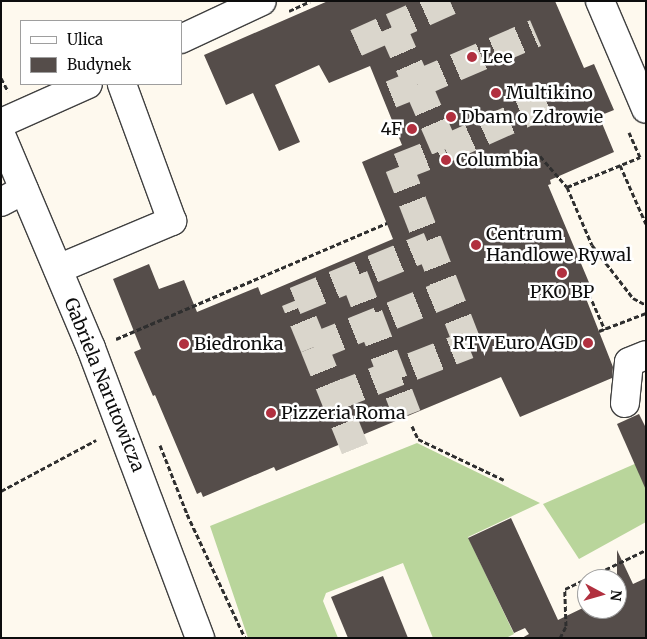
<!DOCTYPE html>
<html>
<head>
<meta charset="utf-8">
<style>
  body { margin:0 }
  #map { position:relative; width:647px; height:639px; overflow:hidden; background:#fef9ee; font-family:Merriweather,serif }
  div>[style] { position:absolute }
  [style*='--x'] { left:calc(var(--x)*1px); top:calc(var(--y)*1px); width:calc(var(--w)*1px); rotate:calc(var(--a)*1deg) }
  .forest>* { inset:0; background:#b9d59b }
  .building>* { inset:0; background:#554d4a }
  .minor-tunnel>* { height:28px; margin-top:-14px; transform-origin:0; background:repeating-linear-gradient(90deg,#dad6cc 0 28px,transparent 0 42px) }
  .path>* { height:3px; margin-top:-1.5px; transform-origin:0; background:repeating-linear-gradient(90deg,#2f2f2f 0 5px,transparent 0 7.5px) }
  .roads { filter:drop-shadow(1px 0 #404040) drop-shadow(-1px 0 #404040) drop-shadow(0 1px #404040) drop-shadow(0 -1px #404040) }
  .minor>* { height:28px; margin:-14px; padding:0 14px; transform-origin:14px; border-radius:14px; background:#fff }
  .dots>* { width:14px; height:14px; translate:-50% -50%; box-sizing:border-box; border:2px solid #fff; border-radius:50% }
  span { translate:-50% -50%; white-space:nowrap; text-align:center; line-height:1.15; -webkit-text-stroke:5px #fff; paint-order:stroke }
  .poi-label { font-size:18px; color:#0d0d0d }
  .left { translate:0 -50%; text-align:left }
  .right { translate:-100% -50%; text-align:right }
  .street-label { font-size:18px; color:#0d0d0d }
  .frame { position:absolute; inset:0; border:2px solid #0d0d0d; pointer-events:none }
  .legend { position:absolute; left:20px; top:20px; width:162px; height:65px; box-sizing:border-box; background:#fff; border:1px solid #9e9e9e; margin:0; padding:6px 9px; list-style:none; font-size:15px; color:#0d0d0d }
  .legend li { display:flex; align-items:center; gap:10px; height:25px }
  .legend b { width:25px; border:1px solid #9e9e9e }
  .north { position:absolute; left:577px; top:569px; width:50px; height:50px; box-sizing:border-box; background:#fff; border:1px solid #9e9e9e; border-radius:50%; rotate:96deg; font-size:14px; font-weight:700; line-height:20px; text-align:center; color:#0d0d0d }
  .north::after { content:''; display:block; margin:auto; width:18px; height:22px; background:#b1303f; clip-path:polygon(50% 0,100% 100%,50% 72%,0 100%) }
</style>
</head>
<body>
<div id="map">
  <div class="forest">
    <div style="clip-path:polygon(417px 443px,540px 503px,468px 537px,514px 634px,506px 638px,433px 638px,403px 563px,326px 593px,323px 601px,338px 638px,248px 638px,210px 526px)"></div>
    <div style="clip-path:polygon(646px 459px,646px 522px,579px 559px,543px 504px)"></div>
  </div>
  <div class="building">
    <div style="clip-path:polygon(328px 1px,555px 1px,584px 68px,594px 64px,614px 110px,599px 116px,614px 152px,550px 180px,551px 184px,548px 185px,593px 292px,585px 296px,613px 367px,612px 378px,520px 417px,501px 377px,276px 471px,274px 467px,203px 497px,201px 492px,197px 494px,155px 395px,153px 396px,134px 352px,141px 349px,113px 279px,149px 264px,159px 289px,184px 280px,197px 312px,258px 287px,261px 295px,393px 239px,362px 162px,402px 145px,370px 66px,329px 83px,319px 65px,275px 85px,300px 142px,279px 151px,253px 93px,226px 105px,204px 55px)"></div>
    <div style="clip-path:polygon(639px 414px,646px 428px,646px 490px,617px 424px)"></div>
    <div style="clip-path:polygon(511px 518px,558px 620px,587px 606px,587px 609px,617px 609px,617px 550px,633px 584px,646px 578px,646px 638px,522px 638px,529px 634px,525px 628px,514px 633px,468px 538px)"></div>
    <div style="clip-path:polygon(383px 576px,408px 638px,348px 638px,331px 597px)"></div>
  </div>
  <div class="minor-tunnel">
    <div style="--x:450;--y:1;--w:64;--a:155.9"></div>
    <div style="--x:392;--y:27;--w:62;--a:66.3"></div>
    <div style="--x:417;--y:84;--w:129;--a:-23.2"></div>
    <div style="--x:356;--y:43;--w:39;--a:-24"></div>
    <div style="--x:445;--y:149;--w:123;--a:-24.1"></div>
    <div style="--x:354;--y:276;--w:149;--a:69.1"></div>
    <div style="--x:314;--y:347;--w:50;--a:-112.4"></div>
    <div style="--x:295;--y:301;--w:145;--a:-22.3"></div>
    <div style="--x:334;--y:397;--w:144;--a:-21.2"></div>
    <div style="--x:468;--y:345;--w:191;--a:-111.2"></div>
    <div style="--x:399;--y:167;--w:49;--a:-21.4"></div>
    <div style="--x:445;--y:149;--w:71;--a:-113.3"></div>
    <div style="--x:417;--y:84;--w:37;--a:158"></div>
    <div style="--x:355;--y:449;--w:110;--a:-111.9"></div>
    <div style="--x:314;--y:347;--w:144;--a:-21.9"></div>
  </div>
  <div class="path">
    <div style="--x:289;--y:11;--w:23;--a:-25"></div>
    <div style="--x:1;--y:78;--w:15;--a:62"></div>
    <div style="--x:540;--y:156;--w:41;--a:48.9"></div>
    <div style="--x:567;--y:187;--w:63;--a:66.7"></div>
    <div style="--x:592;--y:245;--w:67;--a:52.3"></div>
    <div style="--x:633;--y:298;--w:15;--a:28"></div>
    <div style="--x:620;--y:165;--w:64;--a:66.2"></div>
    <div style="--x:567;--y:187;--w:79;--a:-22.3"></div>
    <div style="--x:640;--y:157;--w:27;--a:-114"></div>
    <div style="--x:589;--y:294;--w:39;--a:66"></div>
    <div style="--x:599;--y:331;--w:50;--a:-21"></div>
    <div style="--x:116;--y:339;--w:295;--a:-23.2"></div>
    <div style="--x:412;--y:426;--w:14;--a:65"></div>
    <div style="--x:418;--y:439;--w:95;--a:25.5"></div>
    <div style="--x:160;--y:445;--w:74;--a:68.6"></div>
    <div style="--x:187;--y:514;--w:137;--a:64.9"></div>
    <div style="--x:1;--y:491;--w:108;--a:-28.2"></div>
    <div style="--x:560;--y:638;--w:13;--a:-63"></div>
    <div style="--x:566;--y:626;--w:37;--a:-92"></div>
    <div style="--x:565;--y:589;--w:90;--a:-25.7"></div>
  </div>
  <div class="roads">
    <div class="minor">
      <div style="--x:600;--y:1;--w:117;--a:66.9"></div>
      <div style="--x:181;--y:39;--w:89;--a:-25.1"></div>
      <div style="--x:1;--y:123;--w:95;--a:-24.1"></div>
      <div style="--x:1;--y:135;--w:231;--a:67.1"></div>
      <div style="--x:91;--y:348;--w:310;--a:69.4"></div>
      <div style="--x:1;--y:202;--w:26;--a:-28"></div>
      <div style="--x:58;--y:269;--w:124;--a:-22.8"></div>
      <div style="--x:172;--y:221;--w:146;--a:-110.1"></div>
      <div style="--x:625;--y:403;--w:41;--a:-84.4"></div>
      <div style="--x:629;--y:362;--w:18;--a:-22"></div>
    </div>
  </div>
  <div class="dots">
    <div style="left:472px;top:57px;background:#b1303f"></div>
    <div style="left:496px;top:93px;background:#b1303f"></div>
    <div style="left:451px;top:117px;background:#b1303f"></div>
    <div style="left:412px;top:129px;background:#b1303f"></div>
    <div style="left:446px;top:160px;background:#b1303f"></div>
    <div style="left:476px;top:245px;background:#b1303f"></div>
    <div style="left:562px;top:273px;background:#b1303f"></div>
    <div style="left:588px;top:343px;background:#b1303f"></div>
    <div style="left:184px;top:344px;background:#b1303f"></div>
    <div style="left:271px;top:413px;background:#b1303f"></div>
  </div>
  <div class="poi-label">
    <span class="left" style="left:482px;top:57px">Lee</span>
    <span class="left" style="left:506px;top:93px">Multikino</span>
    <span class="left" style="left:461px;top:117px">Dbam o Zdrowie</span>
    <span class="right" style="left:402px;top:129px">4F</span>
    <span class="left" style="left:456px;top:160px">Columbia</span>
    <span class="left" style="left:486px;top:245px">Centrum<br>Handlowe Rywal</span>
    <span style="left:562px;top:292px">PKO BP</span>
    <span class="right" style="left:578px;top:343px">RTV Euro AGD</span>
    <span class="left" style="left:194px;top:344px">Biedronka</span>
    <span class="left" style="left:281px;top:413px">Pizzeria Roma</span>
  </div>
  <div class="street-label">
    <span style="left:104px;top:385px;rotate:68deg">Gabriela Narutowicza</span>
  </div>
  <div class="frame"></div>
  <ul class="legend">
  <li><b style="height:6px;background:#fff"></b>Ulica</li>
  <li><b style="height:14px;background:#554d4a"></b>Budynek</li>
  </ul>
  <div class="north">N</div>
</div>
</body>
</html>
